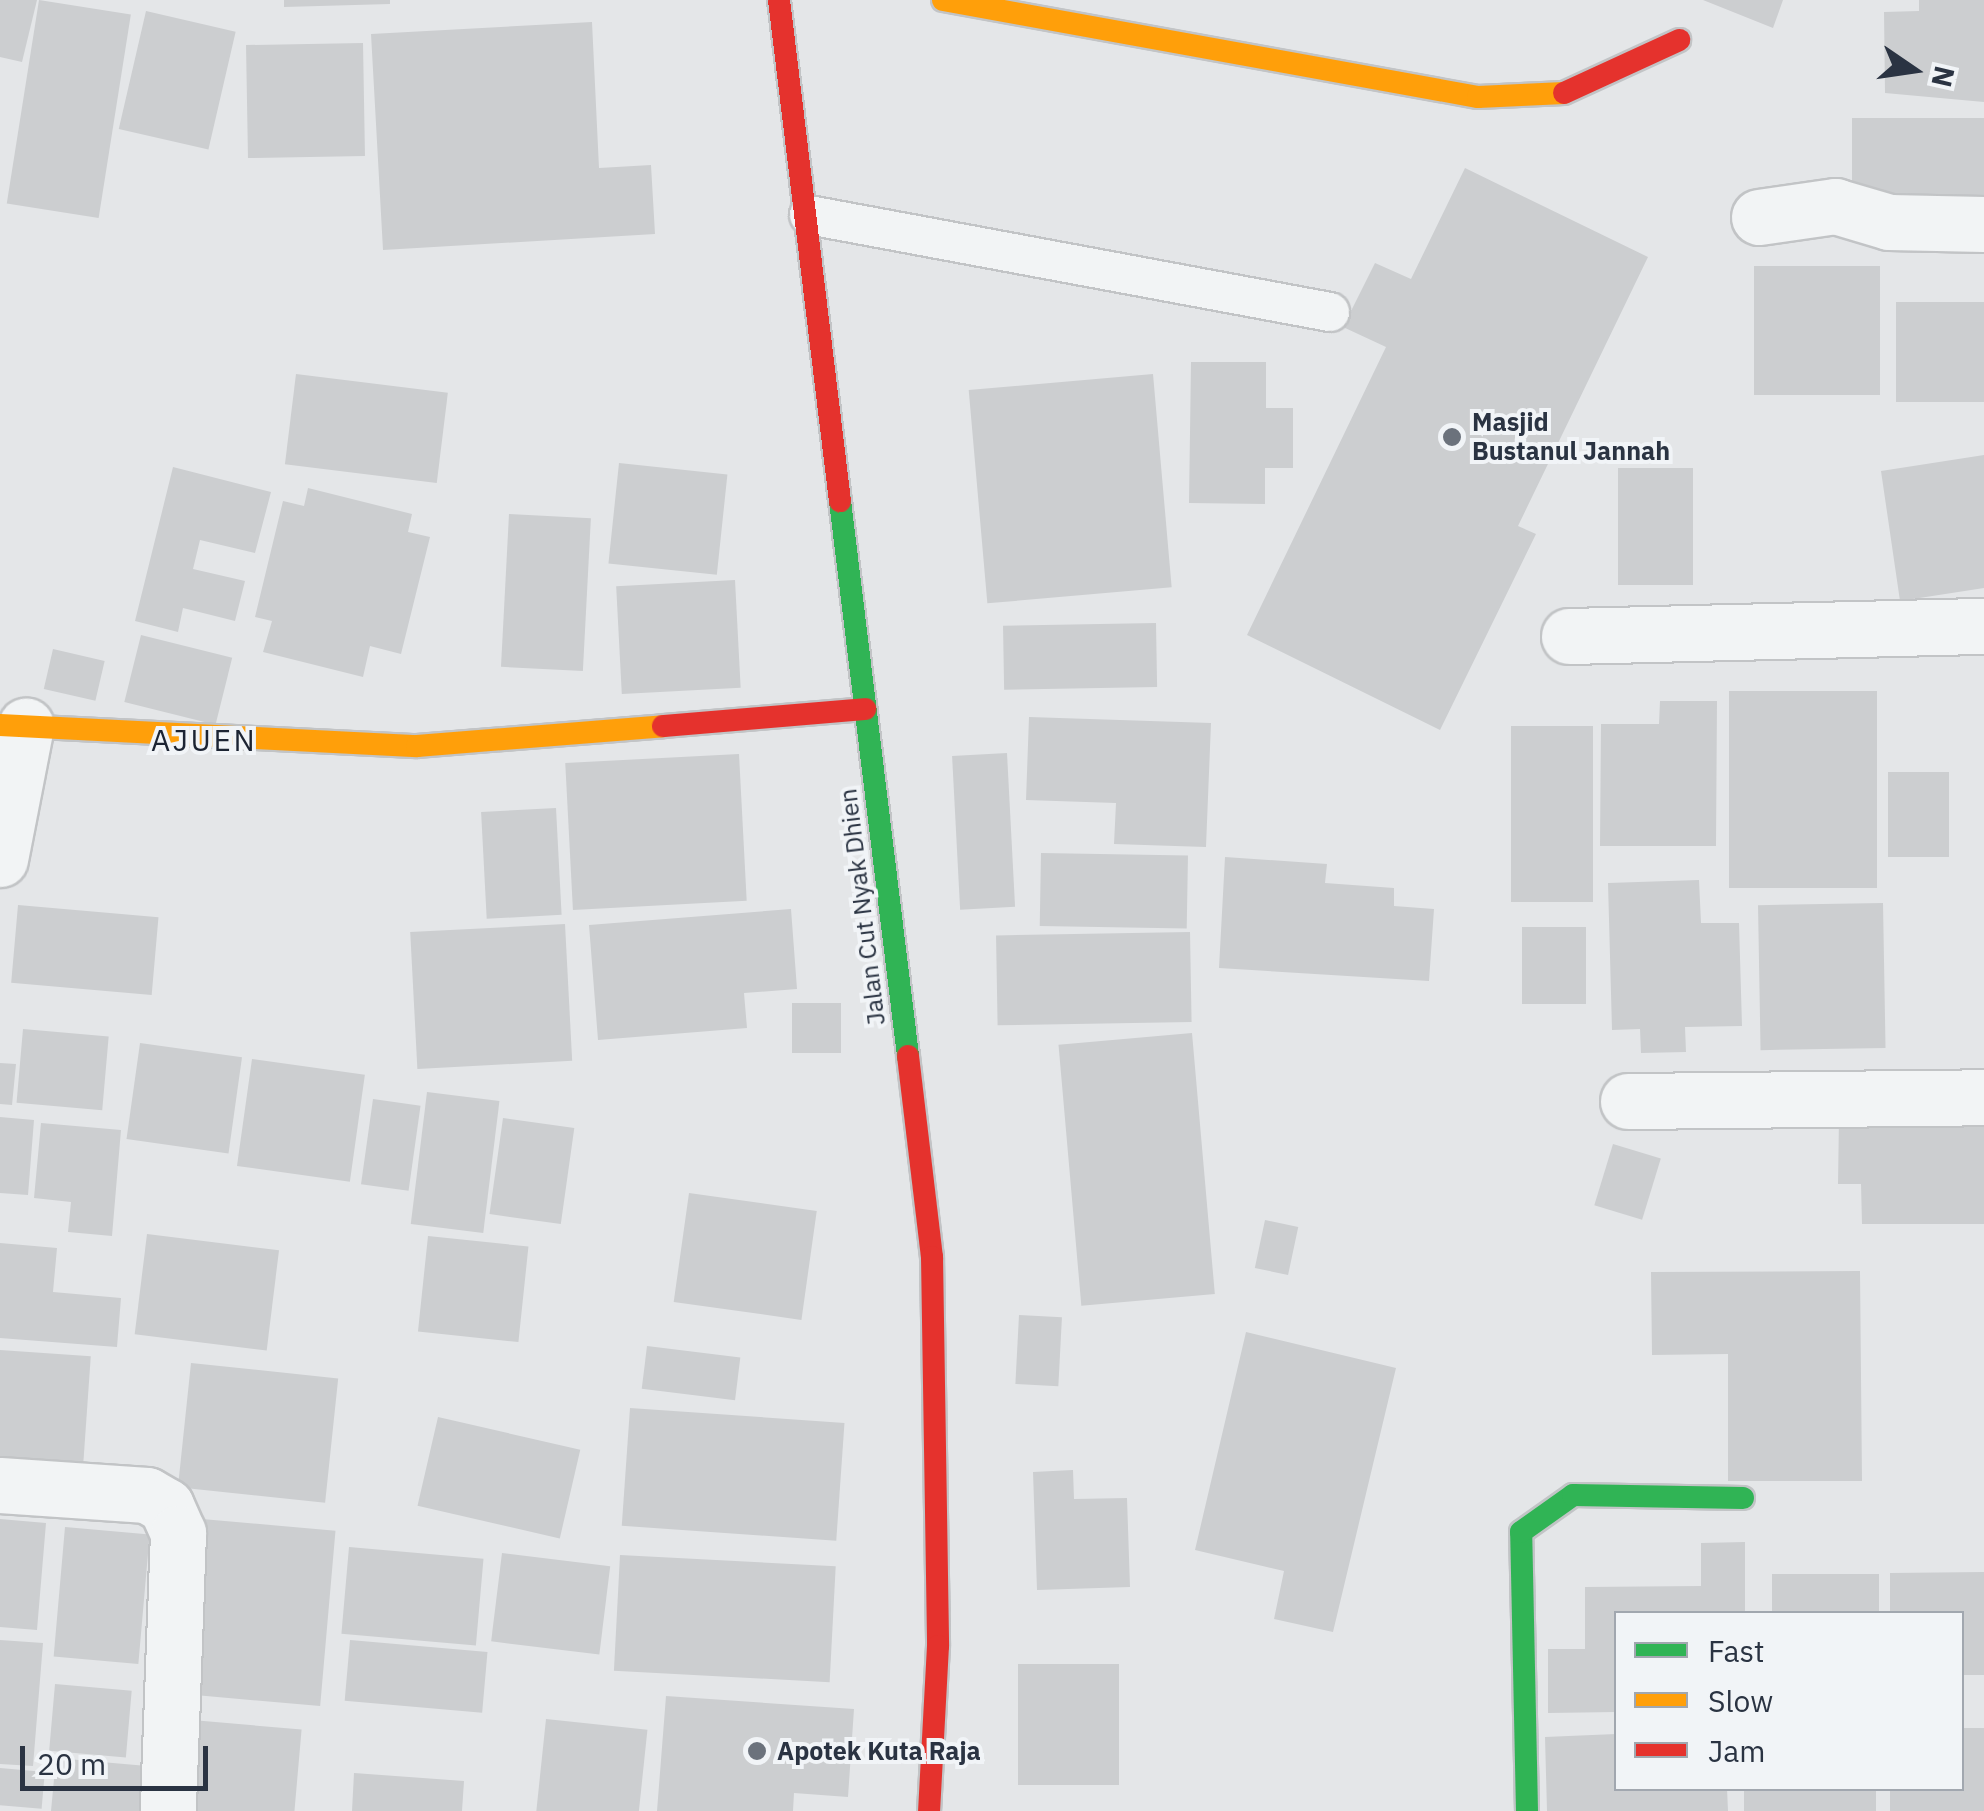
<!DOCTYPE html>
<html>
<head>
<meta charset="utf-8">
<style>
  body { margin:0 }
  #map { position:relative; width:1984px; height:1811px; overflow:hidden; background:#e4e6e8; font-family:"IBM Plex Sans",sans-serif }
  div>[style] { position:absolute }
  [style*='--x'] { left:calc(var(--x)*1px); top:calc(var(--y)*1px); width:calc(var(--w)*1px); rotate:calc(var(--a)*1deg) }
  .building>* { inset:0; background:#ccced0; transform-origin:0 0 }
  .roads { filter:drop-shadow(2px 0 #c2c4c6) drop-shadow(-2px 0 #c2c4c6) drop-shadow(0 2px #c2c4c6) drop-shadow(0 -2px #c2c4c6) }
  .lane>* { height:38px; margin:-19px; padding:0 19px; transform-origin:19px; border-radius:19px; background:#f2f4f5 }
  .street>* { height:55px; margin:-27.5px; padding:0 27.5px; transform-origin:27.5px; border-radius:27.5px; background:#f2f4f5 }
  .fast>* { height:22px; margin:-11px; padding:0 11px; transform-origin:11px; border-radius:11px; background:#30b455 }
  .slow>* { height:22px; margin:-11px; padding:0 11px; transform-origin:11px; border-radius:11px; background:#ff9f0a }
  .jam>* { height:22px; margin:-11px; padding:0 11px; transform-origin:11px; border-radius:11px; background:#e5322d }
  .dots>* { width:28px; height:28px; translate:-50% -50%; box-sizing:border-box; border:5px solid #f1f4f7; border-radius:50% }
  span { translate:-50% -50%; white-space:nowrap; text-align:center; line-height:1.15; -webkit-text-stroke:8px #f1f4f7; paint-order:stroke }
  .poi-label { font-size:25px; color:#2a3342; font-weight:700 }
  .left { translate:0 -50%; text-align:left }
  .street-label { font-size:25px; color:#2a3342 }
  .quarter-label { font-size:30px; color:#1c2433; letter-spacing:2.5px }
  .legend { position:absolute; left:1614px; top:1611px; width:350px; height:180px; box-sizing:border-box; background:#f1f4f7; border:2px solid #a1a7af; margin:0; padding:12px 18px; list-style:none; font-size:30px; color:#2a3342 }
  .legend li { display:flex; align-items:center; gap:20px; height:50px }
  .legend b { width:50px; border:2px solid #a1a7af }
  .north { position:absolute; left:1864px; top:20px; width:100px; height:100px; -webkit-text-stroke:8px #f1f4f7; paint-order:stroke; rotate:103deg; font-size:28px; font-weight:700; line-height:40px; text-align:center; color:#2a3342 }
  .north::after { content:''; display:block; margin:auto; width:35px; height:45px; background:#2a3342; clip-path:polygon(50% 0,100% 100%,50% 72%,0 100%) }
  .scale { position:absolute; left:20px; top:1746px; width:188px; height:45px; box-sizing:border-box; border:5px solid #2a3342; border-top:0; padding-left:12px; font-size:30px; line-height:35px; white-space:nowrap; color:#2a3342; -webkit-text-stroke:8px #f1f4f7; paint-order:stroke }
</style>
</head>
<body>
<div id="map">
  <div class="building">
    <div style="clip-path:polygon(0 0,37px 0,22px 62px,0 57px)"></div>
    <div style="left:39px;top:0;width:93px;height:206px;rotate:9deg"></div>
    <div style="clip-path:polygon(284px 0,390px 0,390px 4px,284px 7px)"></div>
    <div style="clip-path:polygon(1703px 0,1783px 0,1773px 28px)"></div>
    <div style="clip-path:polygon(1919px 0,1984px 0,1984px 102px,1885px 93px,1884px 12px,1919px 11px)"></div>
    <div style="left:146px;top:11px;width:92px;height:121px;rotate:13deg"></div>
    <div style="clip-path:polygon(592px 22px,599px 168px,651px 165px,655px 234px,383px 250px,371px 34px)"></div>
    <div style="left:363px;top:43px;width:113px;height:117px;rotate:89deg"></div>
    <div style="left:1984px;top:118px;width:80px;height:132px;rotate:90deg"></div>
    <div style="clip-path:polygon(1465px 168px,1648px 257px,1518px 526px,1536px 534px,1440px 730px,1247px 635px,1386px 347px,1343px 327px,1375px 263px,1411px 279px)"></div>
    <div style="left:1880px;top:266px;width:129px;height:126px;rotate:90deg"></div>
    <div style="left:1984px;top:302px;width:100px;height:88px;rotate:90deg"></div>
    <div style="clip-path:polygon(1191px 362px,1266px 362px,1266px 408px,1293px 408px,1293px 468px,1265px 468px,1265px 504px,1189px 503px)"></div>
    <div style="left:296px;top:374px;width:153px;height:91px;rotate:7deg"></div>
    <div style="left:1153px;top:374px;width:214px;height:185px;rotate:85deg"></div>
    <div style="clip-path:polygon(1984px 455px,1984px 588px,1900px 601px,1881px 471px)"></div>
    <div style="left:619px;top:463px;width:109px;height:101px;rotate:6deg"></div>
    <div style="clip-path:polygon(173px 467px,271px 492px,255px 553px,200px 540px,193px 569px,245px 581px,235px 621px,183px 608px,178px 632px,135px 621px)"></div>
    <div style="left:1693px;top:468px;width:117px;height:75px;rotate:90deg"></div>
    <div style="clip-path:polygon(308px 488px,412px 514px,408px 532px,430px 537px,401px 654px,370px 646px,363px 677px,263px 652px,272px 621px,255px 617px,283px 501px,304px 506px)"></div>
    <div style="left:509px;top:514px;width:82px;height:153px;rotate:3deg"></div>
    <div style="left:735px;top:580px;width:108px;height:119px;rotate:87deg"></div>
    <div style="left:1156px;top:623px;width:64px;height:153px;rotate:89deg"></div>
    <div style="left:141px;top:635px;width:94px;height:69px;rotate:14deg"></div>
    <div style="left:53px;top:649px;width:53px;height:41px;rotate:13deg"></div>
    <div style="left:1729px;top:691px;width:148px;height:197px"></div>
    <div style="clip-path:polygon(1660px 701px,1717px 701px,1716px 846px,1600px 846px,1601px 724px,1659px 724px)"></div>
    <div style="clip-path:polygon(1029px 717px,1211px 723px,1206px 847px,1114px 844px,1116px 803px,1026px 800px)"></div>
    <div style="left:1511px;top:726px;width:82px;height:176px"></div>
    <div style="left:1007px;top:753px;width:154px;height:55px;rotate:87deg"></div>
    <div style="left:739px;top:754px;width:147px;height:174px;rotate:87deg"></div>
    <div style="left:1888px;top:772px;width:61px;height:85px"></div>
    <div style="left:556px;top:808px;width:107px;height:75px;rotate:87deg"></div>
    <div style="left:1041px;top:853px;width:147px;height:73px;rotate:1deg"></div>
    <div style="clip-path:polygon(1225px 857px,1327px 864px,1325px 883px,1394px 888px,1394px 906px,1434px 909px,1429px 981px,1219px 968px)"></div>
    <div style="clip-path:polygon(1699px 880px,1701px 923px,1739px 923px,1742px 1026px,1685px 1027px,1686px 1052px,1641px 1053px,1640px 1029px,1612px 1030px,1608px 883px)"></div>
    <div style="left:1883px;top:903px;width:145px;height:125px;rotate:89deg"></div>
    <div style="left:18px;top:905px;width:141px;height:78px;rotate:5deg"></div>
    <div style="clip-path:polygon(791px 909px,797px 989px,744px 993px,747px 1028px,598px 1040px,589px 925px)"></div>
    <div style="left:565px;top:924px;width:137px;height:155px;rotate:87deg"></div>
    <div style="left:1522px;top:927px;width:64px;height:77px"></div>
    <div style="left:1190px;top:932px;width:90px;height:194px;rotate:89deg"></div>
    <div style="left:792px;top:1003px;width:49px;height:50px"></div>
    <div style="left:23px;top:1029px;width:86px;height:74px;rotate:5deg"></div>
    <div style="left:1192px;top:1033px;width:262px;height:134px;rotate:85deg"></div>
    <div style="left:140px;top:1043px;width:103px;height:97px;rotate:8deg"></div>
    <div style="left:252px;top:1059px;width:114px;height:108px;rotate:8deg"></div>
    <div style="clip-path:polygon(0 1063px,16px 1064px,12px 1105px,0 1104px)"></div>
    <div style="left:427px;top:1092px;width:73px;height:133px;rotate:7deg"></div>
    <div style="left:373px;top:1099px;width:48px;height:86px;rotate:8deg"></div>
    <div style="clip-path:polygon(1984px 1116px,1984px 1224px,1862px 1224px,1861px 1184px,1838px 1184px,1839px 1117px)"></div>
    <div style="clip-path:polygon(0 1117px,34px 1120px,28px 1195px,0 1193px)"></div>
    <div style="left:503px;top:1118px;width:72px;height:97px;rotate:8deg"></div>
    <div style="clip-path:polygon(41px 1123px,121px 1130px,112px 1236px,68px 1232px,71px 1202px,34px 1198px)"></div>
    <div style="left:1613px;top:1144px;width:50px;height:64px;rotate:17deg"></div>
    <div style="left:689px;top:1193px;width:129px;height:110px;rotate:8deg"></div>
    <div style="left:1265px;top:1220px;width:34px;height:49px;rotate:12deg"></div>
    <div style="left:147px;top:1234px;width:133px;height:101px;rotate:7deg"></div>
    <div style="left:428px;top:1236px;width:101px;height:96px;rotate:6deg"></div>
    <div style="clip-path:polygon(0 1243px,57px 1248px,53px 1292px,121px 1298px,117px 1347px,0 1338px)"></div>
    <div style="clip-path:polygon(1860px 1271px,1862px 1481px,1728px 1481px,1728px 1354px,1652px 1355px,1651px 1272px)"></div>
    <div style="left:1019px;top:1315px;width:43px;height:69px;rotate:3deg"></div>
    <div style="clip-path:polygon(1246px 1332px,1396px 1368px,1333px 1632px,1274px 1619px,1284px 1571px,1195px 1550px)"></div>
    <div style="left:647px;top:1346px;width:94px;height:43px;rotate:7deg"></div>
    <div style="left:0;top:1350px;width:91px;height:124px;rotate:4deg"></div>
    <div style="left:191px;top:1363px;width:148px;height:125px;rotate:6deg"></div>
    <div style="left:630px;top:1408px;width:215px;height:118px;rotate:4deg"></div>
    <div style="left:438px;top:1417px;width:146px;height:91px;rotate:13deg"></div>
    <div style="clip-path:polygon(1073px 1470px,1074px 1499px,1127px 1498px,1130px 1587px,1037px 1590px,1033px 1472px)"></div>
    <div style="clip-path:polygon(0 1519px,46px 1523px,37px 1630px,0 1627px)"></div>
    <div style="left:202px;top:1519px;width:134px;height:176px;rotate:5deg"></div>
    <div style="left:65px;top:1527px;width:85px;height:130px;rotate:5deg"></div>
    <div style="clip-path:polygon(1745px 1542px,1745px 1614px,1616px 1614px,1616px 1712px,1548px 1713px,1548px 1649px,1585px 1649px,1585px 1587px,1701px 1586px,1701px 1543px)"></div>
    <div style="left:349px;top:1547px;width:135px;height:87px;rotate:5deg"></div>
    <div style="left:502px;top:1553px;width:109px;height:89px;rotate:7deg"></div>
    <div style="left:620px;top:1555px;width:216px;height:116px;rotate:3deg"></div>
    <div style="clip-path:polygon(1984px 1572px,1984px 1675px,1962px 1675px,1962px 1614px,1890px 1614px,1890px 1573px)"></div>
    <div style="left:1879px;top:1574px;width:40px;height:107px;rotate:90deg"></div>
    <div style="clip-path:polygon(0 1640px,43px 1643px,33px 1766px,0 1764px)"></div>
    <div style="left:350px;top:1640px;width:138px;height:61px;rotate:5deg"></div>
    <div style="left:1018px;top:1664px;width:101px;height:121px"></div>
    <div style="left:55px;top:1684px;width:77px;height:67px;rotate:5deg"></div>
    <div style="clip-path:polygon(666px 1696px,854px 1709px,848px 1797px,794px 1793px,793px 1811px,657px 1811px)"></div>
    <div style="left:546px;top:1719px;width:102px;height:93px;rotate:6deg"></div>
    <div style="left:192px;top:1720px;width:110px;height:91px;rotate:5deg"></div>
    <div style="clip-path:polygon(1962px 1728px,1984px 1728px,1984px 1811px,1890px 1811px,1890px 1788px,1962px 1788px)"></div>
    <div style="clip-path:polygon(1616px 1734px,1616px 1788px,1727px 1788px,1728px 1811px,1547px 1811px,1545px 1737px)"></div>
    <div style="clip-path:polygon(56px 1758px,147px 1766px,144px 1811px,51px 1811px)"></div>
    <div style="left:0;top:1768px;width:45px;height:37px;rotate:5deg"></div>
    <div style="clip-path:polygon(354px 1773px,464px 1781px,462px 1811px,352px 1811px)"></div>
    <div style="left:1744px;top:1788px;width:132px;height:23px"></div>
  </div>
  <div class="roads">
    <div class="lane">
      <div style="--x:809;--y:215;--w:530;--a:10.55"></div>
    </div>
    <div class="street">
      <div style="--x:1759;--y:217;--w:77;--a:-8.2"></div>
      <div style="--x:1835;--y:206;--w:56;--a:16.5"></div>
      <div style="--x:1889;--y:222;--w:95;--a:1.2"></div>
      <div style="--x:1569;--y:636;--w:415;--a:-1.4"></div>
      <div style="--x:0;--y:859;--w:136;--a:-79"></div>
      <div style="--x:1628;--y:1101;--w:356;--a:-0.6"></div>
      <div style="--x:0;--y:1485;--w:147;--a:3.9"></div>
      <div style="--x:147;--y:1495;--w:22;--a:30"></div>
      <div style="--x:166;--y:1506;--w:30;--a:66"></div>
      <div style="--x:178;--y:1533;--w:278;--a:92.1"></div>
    </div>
    <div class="fast">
      <div style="--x:840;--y:501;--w:559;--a:83.01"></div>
      <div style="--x:1527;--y:1811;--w:279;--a:-91.2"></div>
      <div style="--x:1521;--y:1532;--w:64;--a:-35.4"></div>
      <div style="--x:1573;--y:1495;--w:170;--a:1"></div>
    </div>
    <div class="slow">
      <div style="--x:943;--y:0;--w:544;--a:10.28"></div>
      <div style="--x:1478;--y:97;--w:86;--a:-2.7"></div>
      <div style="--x:0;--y:725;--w:418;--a:2.9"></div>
      <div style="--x:417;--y:746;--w:247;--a:-4.6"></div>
    </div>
    <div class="jam">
      <div style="--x:779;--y:0;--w:505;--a:83.06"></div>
      <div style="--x:1564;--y:93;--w:127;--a:-24.7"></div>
      <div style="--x:663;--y:726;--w:203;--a:-4.8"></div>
      <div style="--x:908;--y:1056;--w:202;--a:83.2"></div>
      <div style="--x:932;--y:1257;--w:389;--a:89.1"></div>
      <div style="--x:938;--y:1646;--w:165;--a:93.1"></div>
    </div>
  </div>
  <div class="dots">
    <div style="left:1452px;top:437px;background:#6b727c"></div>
    <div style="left:757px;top:1751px;background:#6b727c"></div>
  </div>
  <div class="poi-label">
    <span class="left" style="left:1472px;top:437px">Masjid<br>Bustanul Jannah</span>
    <span class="left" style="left:777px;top:1751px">Apotek Kuta Raja</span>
  </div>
  <div class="street-label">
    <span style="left:862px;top:907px;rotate:-97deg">Jalan Cut Nyak Dhien</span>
  </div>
  <div class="quarter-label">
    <span style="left:204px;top:740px">AJUEN</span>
  </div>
  <ul class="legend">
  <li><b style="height:12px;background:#30b455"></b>Fast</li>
  <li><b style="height:12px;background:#ff9f0a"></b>Slow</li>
  <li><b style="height:12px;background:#e5322d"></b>Jam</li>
  </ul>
  <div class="north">N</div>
  <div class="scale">20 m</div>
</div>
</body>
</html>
